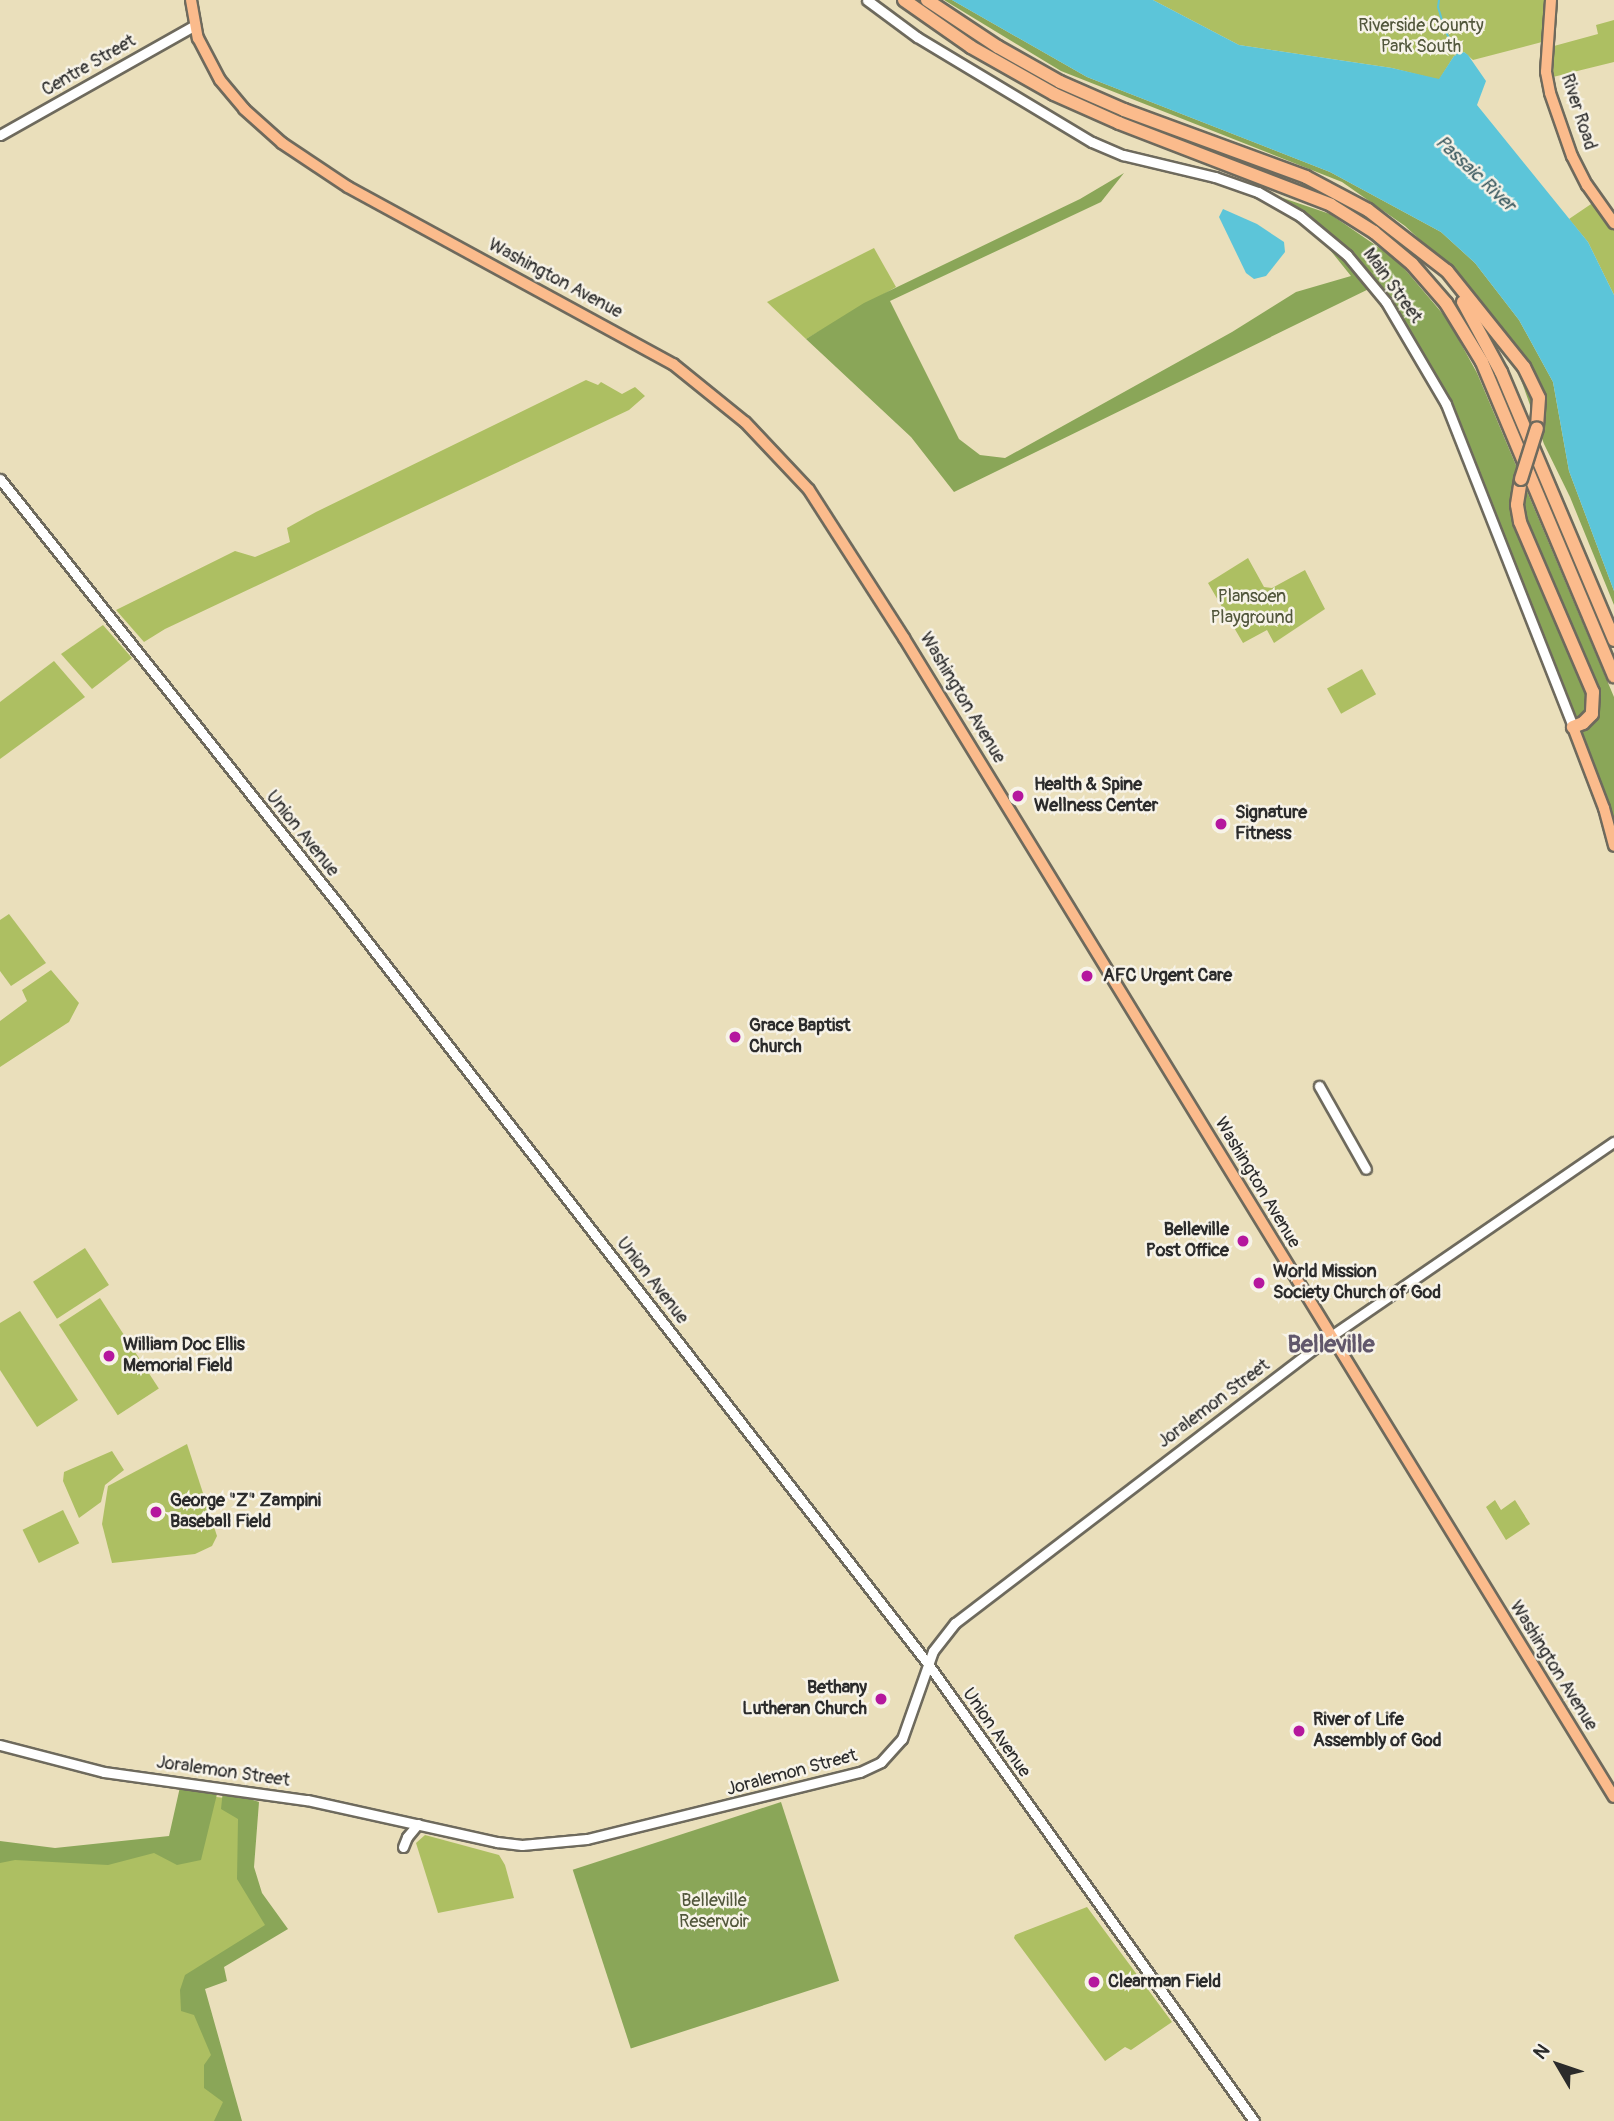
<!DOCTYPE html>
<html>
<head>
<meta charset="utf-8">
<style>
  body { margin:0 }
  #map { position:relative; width:1614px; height:2121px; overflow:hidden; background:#eadfbb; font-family:Pangolin,sans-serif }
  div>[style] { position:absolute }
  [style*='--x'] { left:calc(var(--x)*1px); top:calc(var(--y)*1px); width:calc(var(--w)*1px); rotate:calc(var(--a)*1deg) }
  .green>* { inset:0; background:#adbf62; transform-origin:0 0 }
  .forest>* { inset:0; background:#8aa658; transform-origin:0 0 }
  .water>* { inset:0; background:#5cc5d9 }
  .stream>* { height:2px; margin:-1px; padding:0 1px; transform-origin:1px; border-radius:1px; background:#5cc5d9 }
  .roads { filter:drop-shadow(2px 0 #6e6a5d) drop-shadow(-2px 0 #6e6a5d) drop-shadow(0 2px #6e6a5d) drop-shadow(0 -2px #6e6a5d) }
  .minor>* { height:9px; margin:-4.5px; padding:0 4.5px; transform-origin:4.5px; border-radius:4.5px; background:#fff }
  .major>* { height:10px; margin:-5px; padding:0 5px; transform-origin:5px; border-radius:5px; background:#fbbb8c }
  .highway>* { height:12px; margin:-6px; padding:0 6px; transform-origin:6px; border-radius:6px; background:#fbbb8c }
  .bridges { filter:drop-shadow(2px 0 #6e6a5d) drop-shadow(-2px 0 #6e6a5d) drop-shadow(0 2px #6e6a5d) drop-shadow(0 -2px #6e6a5d) }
  .highway-bridge>* { height:12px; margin:-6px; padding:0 6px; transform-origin:6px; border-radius:6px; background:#fbbb8c }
  .dots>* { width:19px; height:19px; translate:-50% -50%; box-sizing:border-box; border:4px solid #f7f3e8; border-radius:50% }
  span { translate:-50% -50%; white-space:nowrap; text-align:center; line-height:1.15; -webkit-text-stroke:5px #f7f3e8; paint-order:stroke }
  .park-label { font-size:18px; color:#52573c }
  .street-label { font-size:18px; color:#2b2b2b }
  .poi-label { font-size:18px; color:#2b2b2b; font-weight:700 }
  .left { translate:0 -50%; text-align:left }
  .right { translate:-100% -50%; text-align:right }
  .water-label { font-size:19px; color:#3a595f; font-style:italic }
  .district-label { font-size:24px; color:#61576b; font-weight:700 }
  .north { position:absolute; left:1523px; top:2030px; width:70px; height:70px; -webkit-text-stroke:5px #f7f3e8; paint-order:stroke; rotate:309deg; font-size:19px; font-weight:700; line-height:28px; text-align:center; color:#2b2b2b }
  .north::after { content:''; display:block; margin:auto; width:24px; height:32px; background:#2b2b2b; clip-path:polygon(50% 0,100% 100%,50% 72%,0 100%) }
</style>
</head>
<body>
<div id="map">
  <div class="green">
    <div style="clip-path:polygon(1153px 0,1551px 0,1548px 35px,1542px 42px,1473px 60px,1464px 52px,1454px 56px,1439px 80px,1392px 68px,1239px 45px)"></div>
    <div style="clip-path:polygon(1614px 20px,1614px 62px,1553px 77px,1554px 46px,1598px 34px,1596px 25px)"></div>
    <div style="clip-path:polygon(1597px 200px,1614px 223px,1614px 295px,1588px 242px,1569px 219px)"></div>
    <div style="clip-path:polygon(874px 248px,896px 287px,806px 339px,767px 302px)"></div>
    <div style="clip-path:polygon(586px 380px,598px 385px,601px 382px,622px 394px,635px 387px,645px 396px,629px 410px,165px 629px,144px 642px,116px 610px,235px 551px,255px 557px,290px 542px,287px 528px,316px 512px)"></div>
    <div style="clip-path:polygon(1248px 558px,1264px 587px,1272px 588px,1305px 570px,1325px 609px,1274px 643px,1267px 630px,1243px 643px,1208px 583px)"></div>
    <div style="clip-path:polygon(103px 625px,132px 658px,92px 689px,61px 654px)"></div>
    <div style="clip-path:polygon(54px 661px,85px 697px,0 759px,0 702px)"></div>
    <div style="left:1362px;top:669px;width:29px;height:40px;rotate:61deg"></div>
    <div style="clip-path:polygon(9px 914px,46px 963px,11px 986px,0 971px,0 920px)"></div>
    <div style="clip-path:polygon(51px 970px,79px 1003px,69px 1022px,0 1067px,0 1021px,27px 1001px,22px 990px)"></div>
    <div style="left:85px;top:1248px;width:44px;height:62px;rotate:57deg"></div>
    <div style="left:100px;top:1298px;width:108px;height:49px;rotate:57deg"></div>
    <div style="clip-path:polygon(20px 1311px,78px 1400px,37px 1427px,0 1370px,0 1323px)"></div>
    <div style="clip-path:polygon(187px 1444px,217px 1536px,212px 1546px,195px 1554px,112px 1563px,102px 1524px,108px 1486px)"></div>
    <div style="clip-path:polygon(112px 1451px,124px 1470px,105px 1485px,101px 1502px,79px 1518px,63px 1481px,64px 1472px)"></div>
    <div style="clip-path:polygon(1495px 1500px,1501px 1510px,1515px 1500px,1530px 1524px,1506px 1540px,1486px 1507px)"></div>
    <div style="left:63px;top:1510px;width:37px;height:45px;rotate:64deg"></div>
    <div style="clip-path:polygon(181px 1793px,252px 1801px,247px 1875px,281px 1932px,221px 1966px,198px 1989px,237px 2121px,0 2121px,0 1859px,155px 1850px,177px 1861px)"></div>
    <div style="clip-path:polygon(425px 1835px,499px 1855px,505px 1865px,514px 1898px,438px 1913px,416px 1843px)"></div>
    <div style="clip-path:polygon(1087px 1907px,1172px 2022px,1131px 2050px,1125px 2047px,1105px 2061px,1014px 1938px,1015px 1935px)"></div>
  </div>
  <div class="forest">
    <div style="clip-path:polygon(944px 0,952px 0,1087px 77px,1330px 172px,1441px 232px,1475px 263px,1519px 320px,1553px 382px,1569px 471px,1614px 591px,1614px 605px,1570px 497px,1544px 444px,1515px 363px,1491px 313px,1456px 273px,1405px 226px,1342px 182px,1061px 71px)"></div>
    <div style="clip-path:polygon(1124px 173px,1101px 202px,890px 301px,959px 439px,980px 455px,1005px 458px,1232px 332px,1296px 292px,1351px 276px,1314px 230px,1272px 198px,1274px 195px,1330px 214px,1397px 260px,1448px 320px,1477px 373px,1614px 697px,1614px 839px,1451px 405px,1377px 285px,954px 492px,911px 437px,806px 339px,864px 303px,1080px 199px)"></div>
    <div style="clip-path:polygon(180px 1787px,218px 1790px,201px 1860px,177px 1865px,154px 1853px,108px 1865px,15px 1860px,0 1863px,0 1841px,55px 1848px,169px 1836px)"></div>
    <div style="clip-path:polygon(223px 1790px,259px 1802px,254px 1867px,262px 1893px,288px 1929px,224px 1967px,227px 1981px,205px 1989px,242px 2121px,214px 2121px,223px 2102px,204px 2088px,204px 2065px,211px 2055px,194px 2015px,181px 2011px,180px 1990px,185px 1975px,265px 1925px,237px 1879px,238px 1819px,221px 1809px)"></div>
    <div style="left:781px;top:1802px;width:188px;height:219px;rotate:72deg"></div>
  </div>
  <div class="water">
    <div style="clip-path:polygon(952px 0,1153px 0,1239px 45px,1392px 68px,1439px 79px,1454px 56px,1464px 52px,1468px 55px,1486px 81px,1477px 105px,1588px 242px,1614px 295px,1614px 591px,1569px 471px,1553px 382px,1519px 320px,1475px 263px,1441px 232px,1330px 172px,1087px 77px)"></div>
    <div style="clip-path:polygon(1223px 209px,1257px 224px,1284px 242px,1285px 252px,1266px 276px,1254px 279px,1246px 273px,1219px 217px)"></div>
  </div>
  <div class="stream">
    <div style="--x:1439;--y:0;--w:7;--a:98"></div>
    <div style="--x:1438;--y:7;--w:24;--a:73"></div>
    <div style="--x:1445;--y:30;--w:28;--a:63"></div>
  </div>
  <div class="roads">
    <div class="minor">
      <div style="--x:867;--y:0;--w:62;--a:36.5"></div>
      <div style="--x:917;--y:37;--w:204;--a:31"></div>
      <div style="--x:1092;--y:142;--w:34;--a:23"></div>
      <div style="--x:1123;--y:155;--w:95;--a:13.4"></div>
      <div style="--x:1215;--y:177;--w:46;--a:19.2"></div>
      <div style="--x:1258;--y:192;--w:48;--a:29.7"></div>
      <div style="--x:1300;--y:216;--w:61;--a:39.7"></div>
      <div style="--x:1347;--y:255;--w:61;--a:50.3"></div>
      <div style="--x:1386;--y:302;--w:118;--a:59.5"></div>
      <div style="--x:1446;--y:404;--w:347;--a:68.5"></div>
      <div style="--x:0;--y:135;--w:224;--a:-29.4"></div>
      <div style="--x:0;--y:479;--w:549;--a:51.5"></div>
      <div style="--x:342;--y:909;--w:956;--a:52.18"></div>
      <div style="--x:928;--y:1664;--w:561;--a:54.5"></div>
      <div style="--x:1319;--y:1086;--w:95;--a:60.5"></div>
      <div style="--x:0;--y:1745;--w:107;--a:14.6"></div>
      <div style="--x:104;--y:1772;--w:205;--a:7.9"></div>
      <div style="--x:307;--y:1800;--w:195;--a:12.5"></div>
      <div style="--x:497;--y:1842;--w:25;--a:7"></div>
      <div style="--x:522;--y:1845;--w:65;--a:-5.3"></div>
      <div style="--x:587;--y:1839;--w:281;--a:-13.8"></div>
      <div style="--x:860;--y:1772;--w:23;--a:-25"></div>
      <div style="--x:881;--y:1762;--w:31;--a:-48"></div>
      <div style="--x:902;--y:1739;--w:93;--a:-70.6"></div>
      <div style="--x:933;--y:1651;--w:36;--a:-52"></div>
      <div style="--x:955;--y:1623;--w:461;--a:-37.4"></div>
      <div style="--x:1321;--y:1343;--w:355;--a:-34.5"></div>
      <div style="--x:403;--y:1847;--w:11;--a:-68"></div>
      <div style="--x:407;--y:1837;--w:17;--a:-50"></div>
    </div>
    <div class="major">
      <div style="--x:191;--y:0;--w:39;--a:80"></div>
      <div style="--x:198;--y:38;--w:47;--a:62.4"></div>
      <div style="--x:220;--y:80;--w:38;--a:50"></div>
      <div style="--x:244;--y:109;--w:51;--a:41.8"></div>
      <div style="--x:282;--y:143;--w:79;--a:33.7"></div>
      <div style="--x:348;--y:187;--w:370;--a:28.6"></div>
      <div style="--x:673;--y:364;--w:92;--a:38.9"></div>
      <div style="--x:745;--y:422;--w:93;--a:46.7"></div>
      <div style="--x:809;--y:490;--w:176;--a:57.3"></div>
      <div style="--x:904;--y:638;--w:1359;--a:58.51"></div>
      <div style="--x:1551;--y:0;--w:72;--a:94"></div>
      <div style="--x:1546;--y:72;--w:21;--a:79"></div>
      <div style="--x:1550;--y:93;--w:67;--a:70.8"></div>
      <div style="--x:1572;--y:156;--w:33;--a:63"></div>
      <div style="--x:1587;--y:185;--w:47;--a:54.6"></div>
      <div style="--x:1573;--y:727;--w:87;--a:69.1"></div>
      <div style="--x:1604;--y:808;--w:39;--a:75"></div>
    </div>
    <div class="highway">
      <div style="--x:904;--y:0;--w:82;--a:35"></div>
      <div style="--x:971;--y:47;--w:95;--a:29.5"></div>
      <div style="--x:1054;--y:94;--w:71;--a:24"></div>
      <div style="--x:1119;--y:123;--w:227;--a:21.1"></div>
      <div style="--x:1331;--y:205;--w:51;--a:32.1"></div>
      <div style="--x:1374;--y:232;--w:50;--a:40.1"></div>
      <div style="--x:1412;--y:264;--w:52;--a:48.9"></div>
      <div style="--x:1446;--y:303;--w:69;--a:58.6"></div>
      <div style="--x:1482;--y:362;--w:341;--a:67.2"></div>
      <div style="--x:927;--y:0;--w:85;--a:33.5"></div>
      <div style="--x:998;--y:47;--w:71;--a:29.4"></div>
      <div style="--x:1060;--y:82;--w:70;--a:23.6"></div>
      <div style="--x:1124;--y:110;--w:194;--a:20.2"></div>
      <div style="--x:1306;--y:177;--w:70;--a:28"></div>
      <div style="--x:1368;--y:210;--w:100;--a:37.7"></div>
      <div style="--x:1447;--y:271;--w:123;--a:51.3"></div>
      <div style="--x:1524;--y:367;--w:34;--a:64"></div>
      <div style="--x:1539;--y:398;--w:30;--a:94"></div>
      <div style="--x:1463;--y:302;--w:80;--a:61.5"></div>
      <div style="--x:1501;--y:372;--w:291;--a:67.1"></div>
      <div style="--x:1521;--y:479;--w:26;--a:99"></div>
      <div style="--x:1517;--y:505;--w:17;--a:80"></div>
      <div style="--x:1520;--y:522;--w:185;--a:66.8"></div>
      <div style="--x:1593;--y:692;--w:22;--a:93"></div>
      <div style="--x:1592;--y:714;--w:13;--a:135"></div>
      <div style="--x:1583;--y:723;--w:11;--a:158"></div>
    </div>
  </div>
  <div class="bridges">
    <div class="highway-bridge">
      <div style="--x:1521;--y:479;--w:53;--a:-72.6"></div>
    </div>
  </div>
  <div class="dots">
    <div style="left:1018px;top:796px;background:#b5179e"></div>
    <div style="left:1221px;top:824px;background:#b5179e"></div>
    <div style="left:1087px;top:976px;background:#b5179e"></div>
    <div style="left:735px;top:1037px;background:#b5179e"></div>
    <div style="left:1243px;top:1241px;background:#b5179e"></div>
    <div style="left:1259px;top:1283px;background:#b5179e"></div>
    <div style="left:109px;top:1356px;background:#b5179e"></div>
    <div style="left:156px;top:1512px;background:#b5179e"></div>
    <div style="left:881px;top:1699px;background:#b5179e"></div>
    <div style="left:1299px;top:1731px;background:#b5179e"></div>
    <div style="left:1094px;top:1982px;background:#b5179e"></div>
  </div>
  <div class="park-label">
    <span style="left:1421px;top:37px">Riverside County<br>Park South</span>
    <span style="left:1252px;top:608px">Plansoen<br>Playground</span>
    <span style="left:714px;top:1912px">Belleville<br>Reservoir</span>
  </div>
  <div class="street-label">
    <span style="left:89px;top:66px;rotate:-30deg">Centre Street</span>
    <span style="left:1578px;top:112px;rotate:72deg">River Road</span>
    <span style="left:555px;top:279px;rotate:28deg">Washington Avenue</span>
    <span style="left:1392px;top:286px;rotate:54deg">Main Street</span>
    <span style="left:962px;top:698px;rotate:59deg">Washington Avenue</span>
    <span style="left:302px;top:834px;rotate:51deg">Union Avenue</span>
    <span style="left:1257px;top:1183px;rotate:59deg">Washington Avenue</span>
    <span style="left:652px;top:1281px;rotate:52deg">Union Avenue</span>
    <span style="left:1214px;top:1404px;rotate:-37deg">Joralemon Street</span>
    <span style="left:1553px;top:1666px;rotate:58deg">Washington Avenue</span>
    <span style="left:996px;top:1733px;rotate:55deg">Union Avenue</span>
    <span style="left:223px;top:1772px;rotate:8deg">Joralemon Street</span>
    <span style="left:792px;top:1773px;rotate:-15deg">Joralemon Street</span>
  </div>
  <div class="poi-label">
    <span class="left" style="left:1034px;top:796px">Health &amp; Spine<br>Wellness Center</span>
    <span class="left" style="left:1235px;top:824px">Signature<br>Fitness</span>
    <span class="left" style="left:1103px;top:976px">AFC Urgent Care</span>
    <span class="left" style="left:749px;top:1037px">Grace Baptist<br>Church</span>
    <span class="right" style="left:1229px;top:1241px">Belleville<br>Post Office</span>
    <span class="left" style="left:1273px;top:1283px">World Mission<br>Society Church of God</span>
    <span class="left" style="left:123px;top:1356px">William Doc Ellis<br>Memorial Field</span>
    <span class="left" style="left:170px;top:1512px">George "Z" Zampini<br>Baseball Field</span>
    <span class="right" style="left:867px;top:1699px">Bethany<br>Lutheran Church</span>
    <span class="left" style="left:1313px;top:1731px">River of Life<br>Assembly of God</span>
    <span class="left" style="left:1108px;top:1982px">Clearman Field</span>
  </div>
  <div class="water-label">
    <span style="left:1475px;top:174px;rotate:43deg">Passaic River</span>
  </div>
  <div class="district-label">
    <span style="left:1331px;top:1345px">Belleville</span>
  </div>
  <div class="north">N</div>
</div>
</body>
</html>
